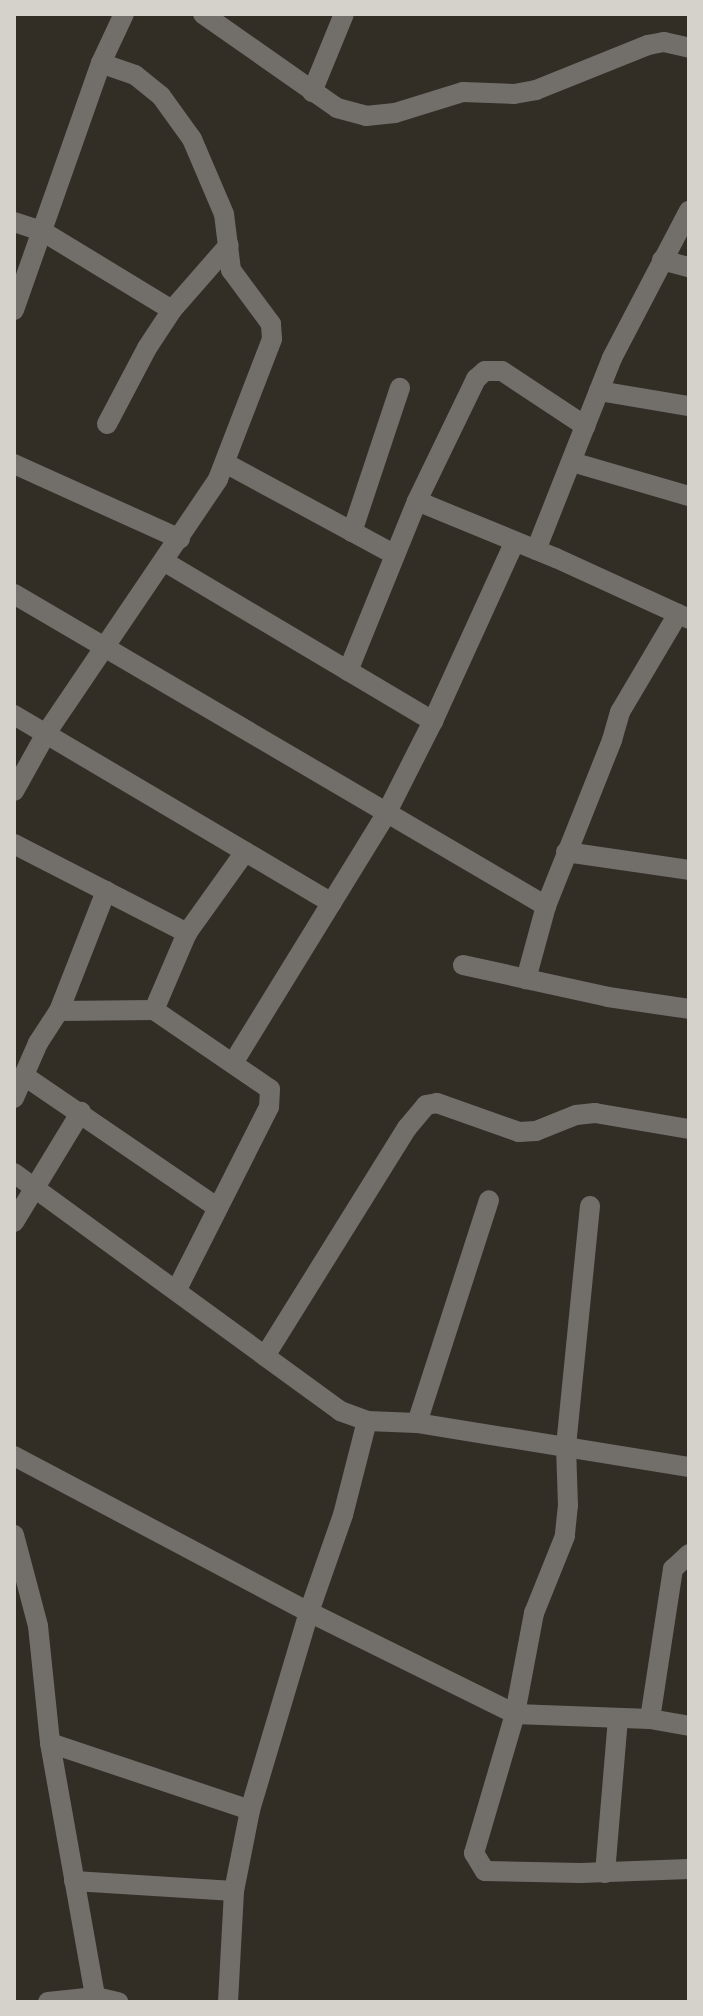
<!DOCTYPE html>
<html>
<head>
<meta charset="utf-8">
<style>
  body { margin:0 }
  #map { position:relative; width:703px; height:2016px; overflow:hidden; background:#332e25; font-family:"Public Sans",sans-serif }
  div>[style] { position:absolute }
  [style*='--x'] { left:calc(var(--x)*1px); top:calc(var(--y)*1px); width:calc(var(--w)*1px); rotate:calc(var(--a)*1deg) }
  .minor>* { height:20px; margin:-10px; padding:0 10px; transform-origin:10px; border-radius:10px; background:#726f6b }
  span { translate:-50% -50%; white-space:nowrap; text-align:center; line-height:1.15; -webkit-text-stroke:7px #332e25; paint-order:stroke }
  .frame { position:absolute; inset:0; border:16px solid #d5d2cc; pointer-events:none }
</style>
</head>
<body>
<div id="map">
  <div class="minor">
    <div style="--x:203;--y:14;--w:164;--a:35"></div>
    <div style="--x:337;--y:108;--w:30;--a:15"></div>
    <div style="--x:366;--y:116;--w:29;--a:-6"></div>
    <div style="--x:395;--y:113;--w:71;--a:-17.2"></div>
    <div style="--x:463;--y:92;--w:51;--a:2.2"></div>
    <div style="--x:514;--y:94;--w:22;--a:-10"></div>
    <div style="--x:536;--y:90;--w:121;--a:-21.9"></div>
    <div style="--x:648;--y:45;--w:16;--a:-11"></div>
    <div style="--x:664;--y:42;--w:26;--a:13"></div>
    <div style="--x:312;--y:92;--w:84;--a:-67.7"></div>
    <div style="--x:14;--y:222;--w:29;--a:18"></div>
    <div style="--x:42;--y:231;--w:152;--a:31.3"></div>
    <div style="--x:662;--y:260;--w:28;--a:15"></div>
    <div style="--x:14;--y:310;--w:262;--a:-70.6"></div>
    <div style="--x:101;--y:63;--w:54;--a:-64.9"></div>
    <div style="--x:599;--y:391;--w:91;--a:9.5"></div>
    <div style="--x:107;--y:424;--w:86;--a:-62.2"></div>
    <div style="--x:147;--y:348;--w:45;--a:-56.7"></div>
    <div style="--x:172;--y:310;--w:86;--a:-48.8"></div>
    <div style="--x:572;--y:462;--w:122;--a:16.2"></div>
    <div style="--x:14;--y:464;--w:182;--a:24.3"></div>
    <div style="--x:227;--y:464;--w:191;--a:28.4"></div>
    <div style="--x:417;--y:501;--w:150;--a:22.3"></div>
    <div style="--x:556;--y:558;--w:146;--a:24.6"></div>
    <div style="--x:352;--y:532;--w:152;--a:-71.6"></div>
    <div style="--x:536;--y:550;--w:206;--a:-68.4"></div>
    <div style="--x:612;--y:358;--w:166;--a:-62.4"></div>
    <div style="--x:165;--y:562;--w:312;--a:30.7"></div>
    <div style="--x:14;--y:594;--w:617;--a:30.39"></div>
    <div style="--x:546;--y:906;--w:76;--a:105.3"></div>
    <div style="--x:348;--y:671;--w:183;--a:-67.9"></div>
    <div style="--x:417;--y:501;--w:136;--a:-64.2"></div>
    <div style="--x:476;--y:379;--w:12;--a:-42"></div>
    <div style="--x:485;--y:371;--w:17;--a:0"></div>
    <div style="--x:502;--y:371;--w:100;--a:33.5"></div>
    <div style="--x:14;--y:715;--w:369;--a:30.6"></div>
    <div style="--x:14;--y:791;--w:68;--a:-60.8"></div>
    <div style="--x:47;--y:732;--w:305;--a:-55.9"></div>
    <div style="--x:218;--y:479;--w:150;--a:-68.9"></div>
    <div style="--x:272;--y:339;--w:15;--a:-94"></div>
    <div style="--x:271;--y:324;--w:67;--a:-126.5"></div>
    <div style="--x:231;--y:270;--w:56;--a:-97.1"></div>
    <div style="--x:224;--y:214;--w:82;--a:-113.1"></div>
    <div style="--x:192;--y:139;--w:53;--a:-125.8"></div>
    <div style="--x:161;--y:96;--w:33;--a:-141"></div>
    <div style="--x:135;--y:75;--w:36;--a:-161"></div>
    <div style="--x:14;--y:844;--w:195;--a:27.2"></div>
    <div style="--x:187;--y:933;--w:84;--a:113.2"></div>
    <div style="--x:566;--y:852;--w:124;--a:8.3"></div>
    <div style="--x:546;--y:906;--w:179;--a:-68.3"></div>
    <div style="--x:612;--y:740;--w:29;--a:-74"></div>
    <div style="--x:620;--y:712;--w:114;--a:-59.4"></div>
    <div style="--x:187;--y:933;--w:100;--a:-54.4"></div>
    <div style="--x:463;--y:965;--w:148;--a:12.4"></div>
    <div style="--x:608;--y:997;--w:82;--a:8.4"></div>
    <div style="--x:59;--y:1011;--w:95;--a:-0.6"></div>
    <div style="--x:154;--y:1010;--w:140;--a:34.3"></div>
    <div style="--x:270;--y:1089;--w:18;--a:93"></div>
    <div style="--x:269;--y:1107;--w:206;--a:116.8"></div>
    <div style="--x:233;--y:1063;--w:292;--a:-58.4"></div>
    <div style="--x:386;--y:814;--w:104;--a:-63.2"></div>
    <div style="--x:433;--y:721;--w:196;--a:-65.5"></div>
    <div style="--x:26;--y:1077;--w:232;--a:34.3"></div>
    <div style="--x:14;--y:1098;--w:60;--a:-66.4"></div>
    <div style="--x:38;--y:1043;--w:38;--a:-57"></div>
    <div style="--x:59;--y:1011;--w:129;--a:-68.6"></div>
    <div style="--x:14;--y:1173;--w:404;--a:36.1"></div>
    <div style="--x:340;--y:1411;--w:29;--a:20"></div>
    <div style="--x:367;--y:1421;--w:50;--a:2.3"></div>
    <div style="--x:417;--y:1423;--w:276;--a:9.2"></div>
    <div style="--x:590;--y:1206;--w:241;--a:95.7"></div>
    <div style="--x:566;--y:1446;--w:59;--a:88.1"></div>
    <div style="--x:568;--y:1505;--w:31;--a:96"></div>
    <div style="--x:565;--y:1536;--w:83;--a:111.9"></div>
    <div style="--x:534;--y:1613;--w:103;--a:100.7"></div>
    <div style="--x:515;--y:1714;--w:145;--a:106.4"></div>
    <div style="--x:474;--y:1853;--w:21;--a:59"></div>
    <div style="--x:485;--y:1871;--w:96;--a:1.2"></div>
    <div style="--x:581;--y:1873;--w:108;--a:-2.1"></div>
    <div style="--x:14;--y:1222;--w:129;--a:-58.7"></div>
    <div style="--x:265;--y:1356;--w:269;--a:-58.1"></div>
    <div style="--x:407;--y:1128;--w:30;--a:-50"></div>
    <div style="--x:426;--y:1105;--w:11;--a:-10"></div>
    <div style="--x:437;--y:1103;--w:87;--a:19.5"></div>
    <div style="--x:519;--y:1132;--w:17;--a:-3"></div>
    <div style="--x:536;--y:1131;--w:43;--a:-21.8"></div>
    <div style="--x:576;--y:1115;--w:19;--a:-6"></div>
    <div style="--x:595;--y:1113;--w:95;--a:9.7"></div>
    <div style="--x:417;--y:1423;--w:234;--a:-72.1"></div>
    <div style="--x:14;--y:1456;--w:334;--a:27.9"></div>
    <div style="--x:309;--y:1612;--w:230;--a:26.3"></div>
    <div style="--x:515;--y:1714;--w:135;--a:2.1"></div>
    <div style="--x:650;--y:1719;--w:40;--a:10"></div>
    <div style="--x:14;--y:1535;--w:94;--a:75.2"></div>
    <div style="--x:38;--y:1626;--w:118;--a:84.1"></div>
    <div style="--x:50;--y:1743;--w:263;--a:79.9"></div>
    <div style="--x:650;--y:1719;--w:152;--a:-81.3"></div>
    <div style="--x:673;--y:1569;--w:22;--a:-43"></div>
    <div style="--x:50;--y:1743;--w:211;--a:18.5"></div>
    <div style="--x:605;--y:1873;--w:155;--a:-85.2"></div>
    <div style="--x:74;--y:1881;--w:160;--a:3.6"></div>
    <div style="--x:48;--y:2002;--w:48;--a:-5.9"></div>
    <div style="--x:96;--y:1997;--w:23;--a:13"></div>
    <div style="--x:228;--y:2002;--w:111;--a:-86.9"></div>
    <div style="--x:234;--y:1891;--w:83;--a:-78.8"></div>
    <div style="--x:250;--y:1810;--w:207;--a:-73.4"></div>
    <div style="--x:309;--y:1612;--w:103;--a:-70.7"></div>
    <div style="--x:343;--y:1515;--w:97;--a:-75.7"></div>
  </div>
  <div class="frame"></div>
</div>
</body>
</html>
